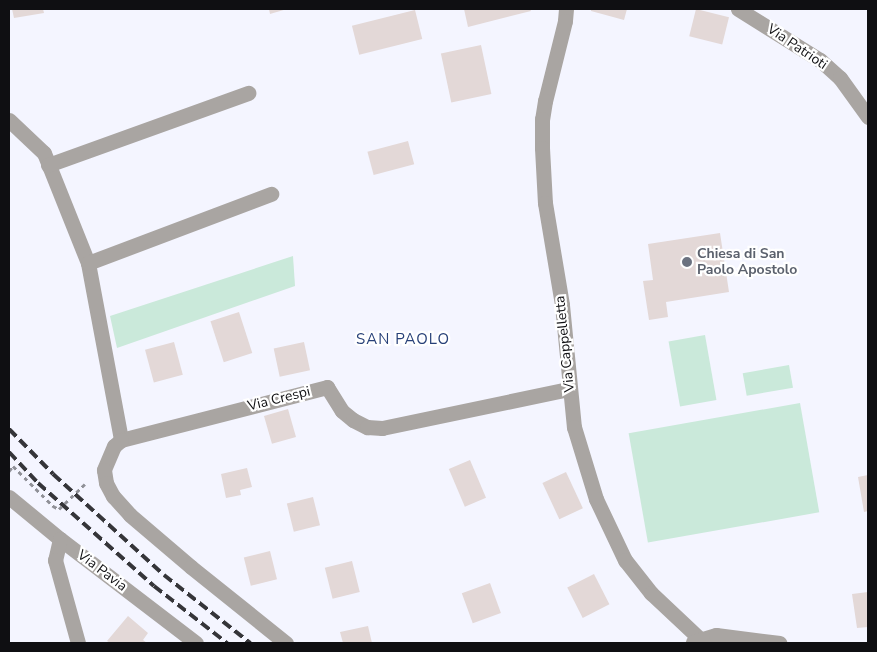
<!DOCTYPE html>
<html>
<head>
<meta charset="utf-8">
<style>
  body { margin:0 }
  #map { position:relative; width:877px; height:652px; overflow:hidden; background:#f4f5ff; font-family:"Nunito Sans",sans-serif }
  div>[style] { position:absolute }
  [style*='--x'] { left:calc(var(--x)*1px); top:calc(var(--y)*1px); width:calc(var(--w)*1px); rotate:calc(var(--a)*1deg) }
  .green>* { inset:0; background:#cae9da; transform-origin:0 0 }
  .building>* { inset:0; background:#e3d8d7; transform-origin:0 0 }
  .path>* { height:3px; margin-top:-1.5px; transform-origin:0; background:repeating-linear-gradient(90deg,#8f9097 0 4px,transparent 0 8px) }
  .minor>* { height:15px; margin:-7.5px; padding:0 7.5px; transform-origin:7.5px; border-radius:7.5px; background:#a9a5a2 }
  .rail>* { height:4px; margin-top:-2px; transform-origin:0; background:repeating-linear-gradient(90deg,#353539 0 10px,transparent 0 15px) }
  .path-bridge>* { height:3px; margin-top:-1.5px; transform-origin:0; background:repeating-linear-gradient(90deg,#8f9097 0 4px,transparent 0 8px) }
  .dots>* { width:14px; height:14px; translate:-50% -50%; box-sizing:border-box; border:2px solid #fff; border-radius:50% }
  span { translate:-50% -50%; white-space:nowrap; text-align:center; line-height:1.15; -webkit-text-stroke:4.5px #fff; paint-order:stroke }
  .street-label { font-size:14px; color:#0f0f12 }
  .worship-label { font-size:14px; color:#5b616d; font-weight:700 }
  .left { translate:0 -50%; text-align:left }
  .neighbourhood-label { font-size:15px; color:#274078; letter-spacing:1px }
  .frame { position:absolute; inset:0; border:10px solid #0f0f12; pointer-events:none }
</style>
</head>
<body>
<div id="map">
  <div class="green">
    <div style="clip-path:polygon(293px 256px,295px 286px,117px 348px,110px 316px)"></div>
    <div style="left:705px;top:335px;width:66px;height:37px;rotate:80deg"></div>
    <div style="left:789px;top:365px;width:23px;height:47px;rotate:80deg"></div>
    <div style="left:800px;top:403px;width:111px;height:174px;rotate:80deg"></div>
  </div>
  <div class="building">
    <div style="clip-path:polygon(12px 9px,43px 9px,44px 13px,14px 18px)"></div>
    <div style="clip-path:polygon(269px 9px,287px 9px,270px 14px)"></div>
    <div style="clip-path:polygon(464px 9px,530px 9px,531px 11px,468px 27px)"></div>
    <div style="clip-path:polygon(591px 9px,627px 9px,624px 20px,591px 11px)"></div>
    <div style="left:696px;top:9px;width:34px;height:28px;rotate:14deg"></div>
    <div style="left:415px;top:10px;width:30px;height:65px;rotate:76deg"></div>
    <div style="left:481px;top:45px;width:50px;height:41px;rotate:78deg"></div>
    <div style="left:408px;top:141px;width:24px;height:42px;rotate:75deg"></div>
    <div style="clip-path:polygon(720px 233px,729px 292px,666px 302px,668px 317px,649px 320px,643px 281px,653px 280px,648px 244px)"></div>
    <div style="left:239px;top:312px;width:43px;height:30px;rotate:72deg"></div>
    <div style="left:174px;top:342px;width:34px;height:30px;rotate:75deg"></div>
    <div style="left:304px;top:342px;width:29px;height:31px;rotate:78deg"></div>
    <div style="left:288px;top:409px;width:29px;height:25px;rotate:74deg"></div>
    <div style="left:470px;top:460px;width:41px;height:23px;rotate:67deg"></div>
    <div style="clip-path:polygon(247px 468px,252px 487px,240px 490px,241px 495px,226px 498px,221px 474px)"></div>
    <div style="left:566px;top:472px;width:40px;height:26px;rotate:65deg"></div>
    <div style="clip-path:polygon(868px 475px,868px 511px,864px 512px,858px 477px)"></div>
    <div style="left:313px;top:497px;width:29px;height:27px;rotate:76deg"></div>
    <div style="left:270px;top:551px;width:29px;height:27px;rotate:76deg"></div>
    <div style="left:352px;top:561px;width:32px;height:28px;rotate:76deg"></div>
    <div style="left:594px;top:574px;width:34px;height:30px;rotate:63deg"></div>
    <div style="left:490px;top:583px;width:32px;height:30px;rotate:70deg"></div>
    <div style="clip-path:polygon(868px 592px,868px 627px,857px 628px,852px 594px)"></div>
    <div style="clip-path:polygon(128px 616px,148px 633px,143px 640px,147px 643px,110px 643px,107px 641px)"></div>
    <div style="clip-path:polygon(368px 626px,372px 643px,343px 643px,340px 632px)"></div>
  </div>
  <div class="path">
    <div style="--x:9;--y:471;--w:6;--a:-51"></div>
    <div style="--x:13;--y:466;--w:57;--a:45"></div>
    <div style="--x:53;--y:506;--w:7;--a:27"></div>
  </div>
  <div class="minor">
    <div style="--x:566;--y:9;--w:12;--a:95"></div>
    <div style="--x:565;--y:21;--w:82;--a:104"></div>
    <div style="--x:545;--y:101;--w:18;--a:99"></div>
    <div style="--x:542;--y:119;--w:29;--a:90"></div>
    <div style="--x:542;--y:148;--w:55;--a:86.9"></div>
    <div style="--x:545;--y:203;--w:103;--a:80.5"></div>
    <div style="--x:562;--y:305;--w:123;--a:84.4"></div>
    <div style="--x:574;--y:427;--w:75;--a:73"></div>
    <div style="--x:596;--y:499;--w:68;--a:64.6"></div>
    <div style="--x:625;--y:560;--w:42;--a:51.8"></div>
    <div style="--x:651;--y:593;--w:67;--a:43.2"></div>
    <div style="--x:700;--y:639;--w:4;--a:90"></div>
    <div style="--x:738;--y:9;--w:97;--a:31.9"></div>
    <div style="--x:820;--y:60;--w:27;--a:42"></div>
    <div style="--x:840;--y:78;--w:48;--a:54.3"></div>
    <div style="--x:9;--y:120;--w:48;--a:43.3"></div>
    <div style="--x:44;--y:153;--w:118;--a:68.2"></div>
    <div style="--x:88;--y:263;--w:180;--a:79.4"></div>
    <div style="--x:121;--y:440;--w:213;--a:-14.4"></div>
    <div style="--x:327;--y:387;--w:28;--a:58"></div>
    <div style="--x:342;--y:411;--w:14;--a:39"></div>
    <div style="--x:353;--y:420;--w:16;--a:27"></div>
    <div style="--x:367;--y:427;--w:15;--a:4"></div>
    <div style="--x:382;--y:428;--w:191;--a:-11.8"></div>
    <div style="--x:48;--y:165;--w:213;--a:-19.8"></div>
    <div style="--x:88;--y:263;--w:196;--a:-20.7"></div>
    <div style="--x:121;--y:440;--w:9;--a:139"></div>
    <div style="--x:114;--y:446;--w:26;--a:113"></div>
    <div style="--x:104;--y:470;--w:13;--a:81"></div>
    <div style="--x:106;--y:483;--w:15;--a:62"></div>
    <div style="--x:113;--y:496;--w:25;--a:48"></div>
    <div style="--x:130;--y:515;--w:80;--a:40.4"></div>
    <div style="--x:191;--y:567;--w:122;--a:38.7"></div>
    <div style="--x:9;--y:497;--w:66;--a:39.5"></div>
    <div style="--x:60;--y:539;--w:171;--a:37.4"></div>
    <div style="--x:60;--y:539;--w:22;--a:103"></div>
    <div style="--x:55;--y:560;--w:86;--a:74.5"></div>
    <div style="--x:693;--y:642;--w:24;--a:-17"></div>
    <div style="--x:716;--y:635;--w:64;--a:7.2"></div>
  </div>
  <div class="rail">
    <div style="--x:9;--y:429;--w:63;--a:45.6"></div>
    <div style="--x:53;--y:474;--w:150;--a:42.3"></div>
    <div style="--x:164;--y:575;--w:110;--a:38.3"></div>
    <div style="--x:9;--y:452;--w:42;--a:46.9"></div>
    <div style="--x:38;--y:483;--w:155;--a:41.6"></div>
    <div style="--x:154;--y:586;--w:93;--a:38"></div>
  </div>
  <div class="path-bridge">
    <div style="--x:59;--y:509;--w:36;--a:-44"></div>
  </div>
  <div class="dots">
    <div style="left:687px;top:262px;background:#6b7280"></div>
  </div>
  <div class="street-label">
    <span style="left:797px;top:47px;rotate:34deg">Via Patrioti</span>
    <span style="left:565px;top:344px;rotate:-96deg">Via Cappelletta</span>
    <span style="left:279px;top:399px;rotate:-14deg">Via Crespi</span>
    <span style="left:102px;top:571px;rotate:37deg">Via Pavia</span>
  </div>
  <div class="worship-label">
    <span class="left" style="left:697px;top:262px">Chiesa di San<br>Paolo Apostolo</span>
  </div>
  <div class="neighbourhood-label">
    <span style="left:403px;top:340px">SAN PAOLO</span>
  </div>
  <div class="frame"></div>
</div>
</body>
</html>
